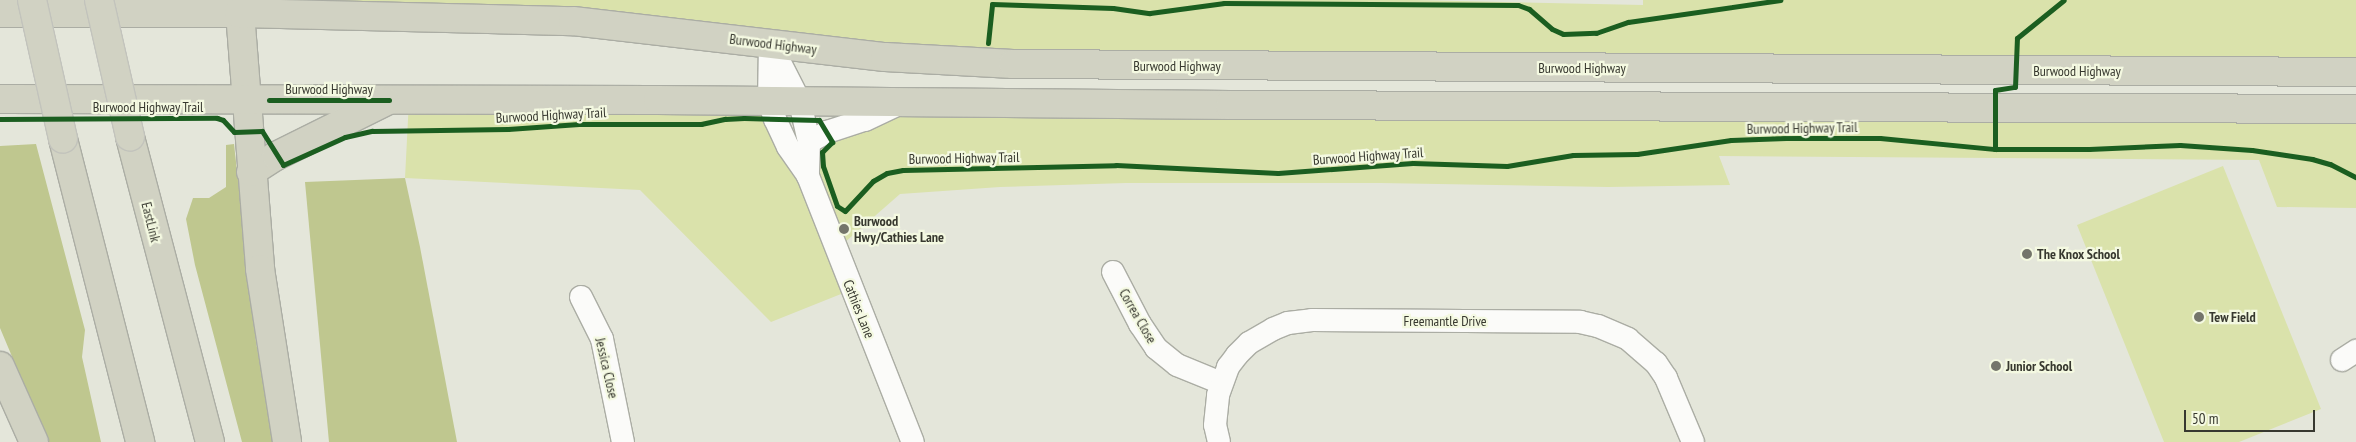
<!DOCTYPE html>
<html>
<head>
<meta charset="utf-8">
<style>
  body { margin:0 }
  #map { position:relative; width:2356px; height:442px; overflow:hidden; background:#e4e6da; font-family:"PT Sans Narrow",sans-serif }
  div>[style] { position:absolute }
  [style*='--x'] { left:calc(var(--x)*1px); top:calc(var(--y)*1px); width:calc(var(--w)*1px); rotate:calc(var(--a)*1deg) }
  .green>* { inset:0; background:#dae2ab }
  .forest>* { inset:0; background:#bfc78f }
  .roads { filter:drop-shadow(1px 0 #abada4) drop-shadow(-1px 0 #abada4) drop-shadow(0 1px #abada4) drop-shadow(0 -1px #abada4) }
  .minor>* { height:22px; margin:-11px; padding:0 11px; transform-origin:11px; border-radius:11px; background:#fbfbf9 }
  .highway>* { height:28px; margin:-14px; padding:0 14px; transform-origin:14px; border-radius:14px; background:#d1d2c3 }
  .bridges { filter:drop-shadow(1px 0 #c2c3bc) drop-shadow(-1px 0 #c2c3bc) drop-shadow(0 1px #c2c3bc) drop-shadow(0 -1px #c2c3bc) }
  .highway-bridge>* { height:28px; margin:-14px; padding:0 14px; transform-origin:14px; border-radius:14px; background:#d1d2c3 }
  .cycleway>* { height:5px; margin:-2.5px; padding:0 2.5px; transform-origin:2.5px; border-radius:2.5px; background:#1b5e20 }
  .dots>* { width:14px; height:14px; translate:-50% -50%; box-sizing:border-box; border:2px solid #f4f9e1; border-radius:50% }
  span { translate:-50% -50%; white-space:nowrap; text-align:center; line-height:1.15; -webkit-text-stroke:4.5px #f4f9e1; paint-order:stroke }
  .street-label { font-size:14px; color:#37382f }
  .poi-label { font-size:14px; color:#37382f; font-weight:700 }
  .left { translate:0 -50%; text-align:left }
  .scale { position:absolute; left:2184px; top:410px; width:131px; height:22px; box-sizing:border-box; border:2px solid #37382f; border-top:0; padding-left:6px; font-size:15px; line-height:18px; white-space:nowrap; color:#37382f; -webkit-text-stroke:4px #f4f9e1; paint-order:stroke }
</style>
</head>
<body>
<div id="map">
  <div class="green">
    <div style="clip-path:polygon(325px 0,1412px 0,1643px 5px,1643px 0,2356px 0,2356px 72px,1013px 64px,331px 15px)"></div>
    <div style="clip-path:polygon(409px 100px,769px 101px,788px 147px,809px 142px,902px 102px,2356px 109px,2356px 208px,2277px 207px,2259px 160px,1719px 156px,1730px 185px,1608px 187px,1380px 183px,1126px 183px,1000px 187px,900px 194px,836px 250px,851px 290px,771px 322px,640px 190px,405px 178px)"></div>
    <div style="clip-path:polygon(2223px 166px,2321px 409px,2239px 442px,2164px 442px,2077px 225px)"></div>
  </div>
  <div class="forest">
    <div style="clip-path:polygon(36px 144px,85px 330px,82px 357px,101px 442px,48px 442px,0 328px,0 146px)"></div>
    <div style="clip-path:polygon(234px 144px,256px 342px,274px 442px,242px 442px,195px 265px,186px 219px,193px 198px,209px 198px,226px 187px,226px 145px)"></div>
    <div style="clip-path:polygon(405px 178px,420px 247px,457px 442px,329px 442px,305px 182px)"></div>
  </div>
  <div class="roads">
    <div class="minor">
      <div style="--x:770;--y:44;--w:57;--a:91"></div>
      <div style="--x:769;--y:101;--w:19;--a:72"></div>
      <div style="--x:775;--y:119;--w:31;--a:65"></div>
      <div style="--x:788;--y:147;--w:35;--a:55"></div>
      <div style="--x:808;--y:176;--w:286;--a:68.5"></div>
      <div style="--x:772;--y:47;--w:62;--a:63"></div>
      <div style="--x:800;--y:102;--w:41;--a:77.3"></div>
      <div style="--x:809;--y:142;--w:34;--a:92"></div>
      <div style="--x:809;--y:142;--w:21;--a:-29"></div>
      <div style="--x:827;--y:132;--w:40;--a:-18"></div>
      <div style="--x:865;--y:120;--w:42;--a:-25.3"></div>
      <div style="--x:1113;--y:272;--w:59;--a:62.6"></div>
      <div style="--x:1140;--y:324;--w:29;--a:56"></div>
      <div style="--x:1156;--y:348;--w:27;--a:39"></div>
      <div style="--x:1177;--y:365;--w:48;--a:22.2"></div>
      <div style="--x:581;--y:297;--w:47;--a:63.4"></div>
      <div style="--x:602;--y:339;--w:105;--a:78.5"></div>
      <div style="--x:2342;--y:360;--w:17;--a:-33"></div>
      <div style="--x:1219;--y:442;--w:17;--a:-103"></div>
      <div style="--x:1215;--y:425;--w:30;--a:-84"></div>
      <div style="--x:1218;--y:395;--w:30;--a:-70"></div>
      <div style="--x:1228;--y:367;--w:15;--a:-53"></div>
      <div style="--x:1237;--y:355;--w:17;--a:-45"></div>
      <div style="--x:1249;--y:343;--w:28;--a:-30"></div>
      <div style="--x:1273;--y:329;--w:16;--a:-22"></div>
      <div style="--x:1288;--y:323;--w:24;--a:-7"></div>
      <div style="--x:1312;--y:320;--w:268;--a:0.4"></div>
      <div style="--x:1580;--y:322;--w:18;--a:13"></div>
      <div style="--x:1598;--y:326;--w:33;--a:23"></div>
      <div style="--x:1628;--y:339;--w:37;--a:41"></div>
      <div style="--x:1656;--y:363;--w:18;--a:56"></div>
      <div style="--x:1666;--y:378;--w:69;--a:67.1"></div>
    </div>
    <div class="highway">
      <div style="--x:239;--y:0;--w:270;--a:85.5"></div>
      <div style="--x:260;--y:269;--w:175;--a:81.1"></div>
      <div style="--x:0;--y:13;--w:239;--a:0"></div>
      <div style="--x:239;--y:13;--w:334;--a:1.4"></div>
      <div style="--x:573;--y:21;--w:314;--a:6.6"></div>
      <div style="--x:885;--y:57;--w:128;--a:3.1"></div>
      <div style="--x:1013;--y:64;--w:1343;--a:0.34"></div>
      <div style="--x:0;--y:99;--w:658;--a:0.09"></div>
      <div style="--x:658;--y:100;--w:572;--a:0.5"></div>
      <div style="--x:1230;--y:105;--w:1126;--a:0.2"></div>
      <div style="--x:130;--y:137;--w:315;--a:75.3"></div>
      <div style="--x:63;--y:139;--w:313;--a:75.7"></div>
      <div style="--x:251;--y:172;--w:30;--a:-33"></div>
      <div style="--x:276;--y:156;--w:122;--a:-26.4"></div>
      <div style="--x:0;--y:366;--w:83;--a:65.9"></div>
    </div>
  </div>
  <div class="bridges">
    <div class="highway-bridge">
      <div style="--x:32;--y:0;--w:142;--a:77.4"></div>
      <div style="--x:99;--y:0;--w:140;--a:77.2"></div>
    </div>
  </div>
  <div class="cycleway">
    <div style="--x:988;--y:43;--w:39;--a:-84"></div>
    <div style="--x:992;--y:4;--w:121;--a:1.9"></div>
    <div style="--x:1113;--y:8;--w:37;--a:8"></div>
    <div style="--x:1150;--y:13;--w:75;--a:-7.7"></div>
    <div style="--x:1224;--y:3;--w:294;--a:0.4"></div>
    <div style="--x:1518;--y:5;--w:12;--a:20"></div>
    <div style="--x:1529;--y:9;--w:30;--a:41"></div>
    <div style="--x:1552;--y:29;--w:12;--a:24"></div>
    <div style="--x:1563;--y:34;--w:33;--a:-2"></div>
    <div style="--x:1596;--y:33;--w:34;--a:-19"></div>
    <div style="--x:1628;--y:22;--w:154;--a:-8.2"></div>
    <div style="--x:269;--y:100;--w:120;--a:0"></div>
    <div style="--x:0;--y:119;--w:217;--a:-0.3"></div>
    <div style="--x:217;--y:118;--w:6;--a:18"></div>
    <div style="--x:223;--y:120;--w:16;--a:47"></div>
    <div style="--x:234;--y:132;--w:28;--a:-2"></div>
    <div style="--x:262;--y:131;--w:40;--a:58"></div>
    <div style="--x:283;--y:165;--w:68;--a:-24.3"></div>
    <div style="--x:345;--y:137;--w:28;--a:-13"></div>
    <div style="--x:372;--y:131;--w:136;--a:-0.8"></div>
    <div style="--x:508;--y:129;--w:71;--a:-4"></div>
    <div style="--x:579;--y:124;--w:122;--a:0"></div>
    <div style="--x:701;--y:124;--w:25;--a:-12"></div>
    <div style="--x:725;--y:119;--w:19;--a:-3"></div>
    <div style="--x:744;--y:118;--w:75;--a:1.5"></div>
    <div style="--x:819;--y:120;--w:26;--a:59"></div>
    <div style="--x:832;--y:142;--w:14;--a:135"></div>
    <div style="--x:822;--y:152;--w:14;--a:86"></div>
    <div style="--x:823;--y:166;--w:42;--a:70.7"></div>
    <div style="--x:837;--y:206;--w:9;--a:32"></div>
    <div style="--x:845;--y:211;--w:41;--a:-47"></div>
    <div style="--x:873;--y:181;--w:16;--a:-30"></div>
    <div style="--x:887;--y:173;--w:16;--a:-11"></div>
    <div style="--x:903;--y:170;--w:213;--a:-1.3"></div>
    <div style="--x:1116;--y:165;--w:162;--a:2.8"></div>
    <div style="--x:1278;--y:173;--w:135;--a:-4.2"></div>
    <div style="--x:1413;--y:163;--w:94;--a:1.8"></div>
    <div style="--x:1507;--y:166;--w:67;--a:-9.5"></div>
    <div style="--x:1573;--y:155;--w:64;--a:-0.9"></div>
    <div style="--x:1637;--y:154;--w:95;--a:-8.5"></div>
    <div style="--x:1731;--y:140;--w:55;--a:-2.1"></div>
    <div style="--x:1786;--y:138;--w:94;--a:0"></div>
    <div style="--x:1880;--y:138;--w:116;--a:5.5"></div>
    <div style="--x:1995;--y:149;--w:94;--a:0"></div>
    <div style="--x:2089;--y:149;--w:91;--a:-2.5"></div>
    <div style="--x:2180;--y:145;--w:72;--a:4"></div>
    <div style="--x:2252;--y:150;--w:61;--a:8.5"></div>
    <div style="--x:2312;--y:159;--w:19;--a:16"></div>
    <div style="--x:2330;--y:164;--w:29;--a:27"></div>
    <div style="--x:1995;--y:149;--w:59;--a:-90"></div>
    <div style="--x:1995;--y:90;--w:20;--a:-9"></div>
    <div style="--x:2015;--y:87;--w:49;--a:-87.7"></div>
    <div style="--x:2017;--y:38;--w:60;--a:-39"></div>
  </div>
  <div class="dots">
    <div style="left:844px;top:229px;background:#74756b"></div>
    <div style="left:2027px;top:254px;background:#74756b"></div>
    <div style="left:2199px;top:317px;background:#74756b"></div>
    <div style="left:1996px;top:366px;background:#74756b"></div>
  </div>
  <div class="street-label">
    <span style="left:773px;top:44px;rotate:7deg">Burwood Highway</span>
    <span style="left:1177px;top:66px">Burwood Highway</span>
    <span style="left:1582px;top:68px">Burwood Highway</span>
    <span style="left:2077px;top:71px">Burwood Highway</span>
    <span style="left:329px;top:89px">Burwood Highway</span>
    <span style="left:148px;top:107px">Burwood Highway Trail</span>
    <span style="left:551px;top:115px;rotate:-3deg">Burwood Highway Trail</span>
    <span style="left:1802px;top:128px;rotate:-1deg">Burwood Highway Trail</span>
    <span style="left:1368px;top:156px;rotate:-4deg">Burwood Highway Trail</span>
    <span style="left:964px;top:158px;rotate:-1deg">Burwood Highway Trail</span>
    <span style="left:151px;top:222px;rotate:76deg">EastLink</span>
    <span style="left:859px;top:309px;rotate:68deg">Cathies Lane</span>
    <span style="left:1138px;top:316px;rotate:60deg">Correa Close</span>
    <span style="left:1445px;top:321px">Freemantle Drive</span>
    <span style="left:607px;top:368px;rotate:77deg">Jessica Close</span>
  </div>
  <div class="poi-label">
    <span class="left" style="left:854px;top:229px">Burwood<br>Hwy/Cathies Lane</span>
    <span class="left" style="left:2037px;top:254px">The Knox School</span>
    <span class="left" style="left:2209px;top:317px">Tew Field</span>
    <span class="left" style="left:2006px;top:366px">Junior School</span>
  </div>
  <div class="scale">50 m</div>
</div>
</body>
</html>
